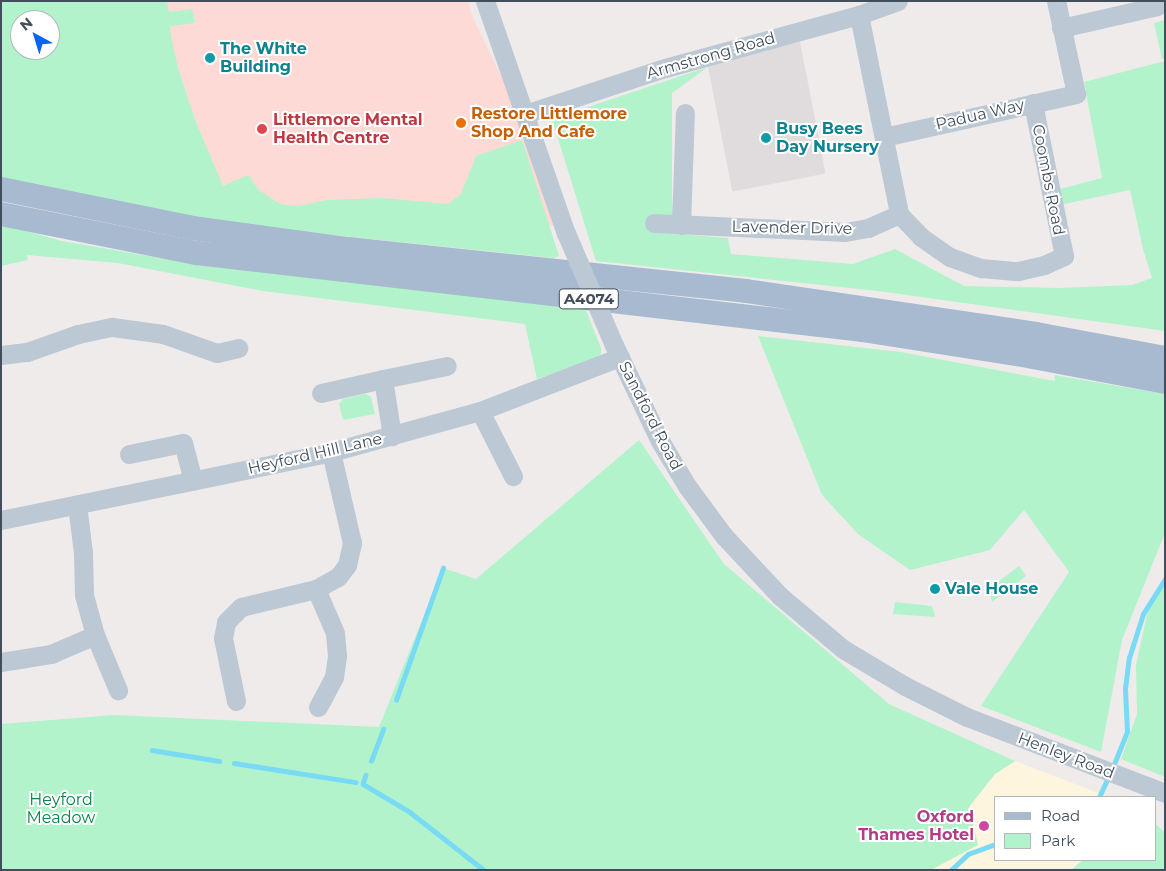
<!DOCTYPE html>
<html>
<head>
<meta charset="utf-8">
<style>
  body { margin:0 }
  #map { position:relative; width:1166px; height:871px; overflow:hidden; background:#efebeb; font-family:Montserrat,sans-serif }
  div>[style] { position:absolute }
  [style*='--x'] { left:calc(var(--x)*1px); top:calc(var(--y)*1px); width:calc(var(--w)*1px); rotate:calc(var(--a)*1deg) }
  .commercial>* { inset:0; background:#fef5df }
  .education>* { inset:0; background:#e0dcdd; transform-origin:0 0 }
  .medical>* { inset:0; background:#fedad6 }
  .green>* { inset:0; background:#b2f3cc }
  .stream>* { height:4.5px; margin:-2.25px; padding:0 2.25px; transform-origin:2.25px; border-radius:2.25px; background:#79daf6 }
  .minor>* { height:19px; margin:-9.5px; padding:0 9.5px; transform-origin:9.5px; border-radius:9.5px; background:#bcc8d3 }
  .major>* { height:24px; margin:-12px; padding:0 12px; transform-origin:12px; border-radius:12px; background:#a7bacf }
  .minor-bridge>* { height:19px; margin:-9.5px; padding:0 9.5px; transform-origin:9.5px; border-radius:9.5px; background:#bcc8d3 }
  .dots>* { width:14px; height:14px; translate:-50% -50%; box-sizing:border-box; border:2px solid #fff; border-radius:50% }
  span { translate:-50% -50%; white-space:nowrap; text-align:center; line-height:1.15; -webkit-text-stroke:4px #fff; paint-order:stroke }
  .shield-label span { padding:1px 4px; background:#fff; border:1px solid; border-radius:4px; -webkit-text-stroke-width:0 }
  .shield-label { font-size:15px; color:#424e5b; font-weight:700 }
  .culture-label { font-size:16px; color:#0d838f; font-weight:700 }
  .left { translate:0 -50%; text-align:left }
  .street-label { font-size:16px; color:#424e5b }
  .food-label { font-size:16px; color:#c56008; font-weight:700 }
  .health-label { font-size:16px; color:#be3a42; font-weight:700 }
  .park-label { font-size:16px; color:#0b8349 }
  .hotel-label { font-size:16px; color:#b23c85; font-weight:700 }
  .right { translate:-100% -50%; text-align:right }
  .frame { position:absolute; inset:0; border:2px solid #424e5b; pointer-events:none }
  .legend { position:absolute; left:994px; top:796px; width:162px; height:65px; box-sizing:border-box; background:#fff; border:1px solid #b3b8bd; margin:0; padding:6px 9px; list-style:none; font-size:15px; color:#424e5b }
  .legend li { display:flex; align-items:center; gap:10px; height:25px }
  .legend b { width:25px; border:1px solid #b3b8bd }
  .north { position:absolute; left:10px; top:10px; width:50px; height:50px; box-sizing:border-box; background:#fff; border:1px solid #b3b8bd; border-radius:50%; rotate:321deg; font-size:14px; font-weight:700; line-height:20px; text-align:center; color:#424e5b }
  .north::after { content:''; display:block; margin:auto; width:18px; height:22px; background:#0367f0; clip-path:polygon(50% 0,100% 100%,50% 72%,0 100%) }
</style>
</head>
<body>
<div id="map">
  <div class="commercial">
    <div style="clip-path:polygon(1015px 761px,1109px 797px,995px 797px,995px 860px,1083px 860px,1071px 870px,931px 870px,969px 807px,995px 774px)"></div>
  </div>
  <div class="education">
    <div style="left:800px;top:42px;width:134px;height:95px;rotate:79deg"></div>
  </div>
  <div class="medical">
    <div style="clip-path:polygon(evenodd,1px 1px,468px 1px,473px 18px,514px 103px,556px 226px,317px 213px,1px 156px,1px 1px,20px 20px,50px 20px,50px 50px,20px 50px,20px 20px)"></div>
  </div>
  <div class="green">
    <div style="clip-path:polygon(evenodd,4px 1px,167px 1px,169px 12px,192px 9px,195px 23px,170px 26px,171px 37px,178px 68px,195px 120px,223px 186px,248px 175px,259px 190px,280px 204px,298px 206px,327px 200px,383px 198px,448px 204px,461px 194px,476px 156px,522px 140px,559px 256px,553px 258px,304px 232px,162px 213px,1px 178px,1px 5px,4px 1px,20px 20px,50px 20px,50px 50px,20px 50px,20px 20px)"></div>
    <div style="clip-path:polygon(1165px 20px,1165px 58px,1162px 59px,1154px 23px)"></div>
    <div style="clip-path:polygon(1165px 61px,1165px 331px,878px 291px,596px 261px,552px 119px,708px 67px,672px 93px,672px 196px,675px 234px,728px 238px,731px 254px,853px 264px,895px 249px,964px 286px,1059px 288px,1132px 285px,1152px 278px,1143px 249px,1130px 190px,1060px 205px,1056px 190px,1102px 178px,1084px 82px)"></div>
    <div style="clip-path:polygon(1px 224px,62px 241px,206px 266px,585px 308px,601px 348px,601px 354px,597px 358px,537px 379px,525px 324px,263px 291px,118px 263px,27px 255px,28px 260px,1px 266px)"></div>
    <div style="clip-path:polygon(758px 336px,901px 352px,1055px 381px,1054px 375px,1165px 394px,1165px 533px,1122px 640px,1101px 752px,981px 706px,1069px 572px,1024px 510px,990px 550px,910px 570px,858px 534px,822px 495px)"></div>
    <div style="clip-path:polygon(366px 394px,371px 397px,375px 414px,343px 420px,339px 404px,343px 399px)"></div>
    <div style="clip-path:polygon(639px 440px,724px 564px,889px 704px,1015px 761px,995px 774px,969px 807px,978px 845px,931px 870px,1px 870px,1px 724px,114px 715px,379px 727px,443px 568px,476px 579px)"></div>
    <div style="clip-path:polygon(1019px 566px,1026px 576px,992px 602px,989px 589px)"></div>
    <div style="clip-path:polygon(1165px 578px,1165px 777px,1121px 759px,1137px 714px,1136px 665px,1148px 610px)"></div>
    <div style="clip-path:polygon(895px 602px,932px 606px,935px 617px,893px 614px)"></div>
    <div style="clip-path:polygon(1155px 823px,1165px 833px,1165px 870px,1071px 870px,1083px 860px,1155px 860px)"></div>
  </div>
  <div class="stream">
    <div style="--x:396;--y:700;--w:140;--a:-70.4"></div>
    <div style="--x:152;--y:750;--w:68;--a:9.3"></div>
    <div style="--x:371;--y:761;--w:34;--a:-69"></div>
    <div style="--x:234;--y:763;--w:123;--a:8.9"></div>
    <div style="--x:1112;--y:769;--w:40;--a:-68"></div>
    <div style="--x:1127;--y:732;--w:43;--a:-92.7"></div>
    <div style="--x:1125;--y:689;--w:31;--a:-83"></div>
    <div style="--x:1129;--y:658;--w:46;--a:-72.3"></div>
    <div style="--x:1143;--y:614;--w:41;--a:-57.8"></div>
    <div style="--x:366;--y:775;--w:9;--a:108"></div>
    <div style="--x:363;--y:784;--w:55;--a:30.8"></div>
    <div style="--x:410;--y:812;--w:94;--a:38.1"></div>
    <div style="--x:1099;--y:797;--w:23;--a:-65"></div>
    <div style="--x:951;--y:870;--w:23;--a:-43"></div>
    <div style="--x:968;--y:854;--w:29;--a:-20"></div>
  </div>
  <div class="minor">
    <div style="--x:485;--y:1;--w:246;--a:70.8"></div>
    <div style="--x:859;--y:15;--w:203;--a:78.6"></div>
    <div style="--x:899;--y:214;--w:32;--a:46"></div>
    <div style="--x:921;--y:237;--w:35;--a:35"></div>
    <div style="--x:950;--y:257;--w:33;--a:20"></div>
    <div style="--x:981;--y:268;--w:37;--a:5"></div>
    <div style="--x:1018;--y:271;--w:27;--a:-13"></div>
    <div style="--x:1044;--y:265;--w:22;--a:-24"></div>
    <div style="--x:1064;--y:256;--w:156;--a:-101.5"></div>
    <div style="--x:1061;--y:28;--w:99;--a:-12.8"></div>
    <div style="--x:525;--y:114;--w:147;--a:-18.2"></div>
    <div style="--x:665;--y:68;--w:201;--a:-15.3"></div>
    <div style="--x:859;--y:15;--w:41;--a:-19.7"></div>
    <div style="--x:884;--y:137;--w:197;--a:-12.6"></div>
    <div style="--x:1076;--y:94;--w:95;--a:-102.1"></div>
    <div style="--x:654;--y:223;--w:191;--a:2.7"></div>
    <div style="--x:845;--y:232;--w:23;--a:-10"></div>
    <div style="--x:868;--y:228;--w:34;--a:-24"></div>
    <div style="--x:681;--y:225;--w:112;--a:-88"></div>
    <div style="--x:614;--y:345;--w:106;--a:64.4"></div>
    <div style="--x:660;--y:441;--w:52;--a:59"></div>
    <div style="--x:687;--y:486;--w:62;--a:53.5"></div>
    <div style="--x:724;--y:536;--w:82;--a:47"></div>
    <div style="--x:780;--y:596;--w:82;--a:40.1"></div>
    <div style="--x:843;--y:649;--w:72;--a:30.8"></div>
    <div style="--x:905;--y:686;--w:69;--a:26.6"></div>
    <div style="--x:967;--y:717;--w:212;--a:21"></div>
    <div style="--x:1;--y:355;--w:26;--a:-7"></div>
    <div style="--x:27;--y:352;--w:54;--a:-19.4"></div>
    <div style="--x:78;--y:334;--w:35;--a:-12"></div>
    <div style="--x:112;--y:327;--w:51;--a:7.8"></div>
    <div style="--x:163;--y:334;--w:57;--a:19.4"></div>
    <div style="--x:217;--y:353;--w:22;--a:-13"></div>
    <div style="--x:383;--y:379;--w:65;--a:-11.5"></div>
    <div style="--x:321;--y:393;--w:64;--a:-12.7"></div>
    <div style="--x:383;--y:379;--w:58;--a:81"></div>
    <div style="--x:480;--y:411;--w:73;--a:63.1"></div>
    <div style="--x:129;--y:454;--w:55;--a:-11.5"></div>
    <div style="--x:183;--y:443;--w:39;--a:75"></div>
    <div style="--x:1;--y:520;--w:337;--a:-11.6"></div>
    <div style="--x:331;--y:452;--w:155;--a:-15.4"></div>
    <div style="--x:480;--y:411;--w:150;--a:-21.1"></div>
    <div style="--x:316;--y:589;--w:48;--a:66.6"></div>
    <div style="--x:335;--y:633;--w:23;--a:85"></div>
    <div style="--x:337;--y:656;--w:21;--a:98"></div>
    <div style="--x:334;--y:677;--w:34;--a:118"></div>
    <div style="--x:95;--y:635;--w:60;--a:67.3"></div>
    <div style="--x:1;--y:662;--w:51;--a:-9.1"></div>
    <div style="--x:51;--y:654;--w:48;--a:-23.4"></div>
    <div style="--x:95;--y:635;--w:41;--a:-105.4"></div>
    <div style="--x:84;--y:595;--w:42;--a:-91.4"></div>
    <div style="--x:83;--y:553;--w:49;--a:-97"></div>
    <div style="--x:236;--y:701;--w:64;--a:-101.7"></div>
    <div style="--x:223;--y:638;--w:16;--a:-79"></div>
    <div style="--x:226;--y:622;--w:21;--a:-45"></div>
    <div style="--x:241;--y:607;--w:77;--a:-13.5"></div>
    <div style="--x:316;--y:589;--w:25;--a:-29"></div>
    <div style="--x:338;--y:577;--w:15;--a:-53"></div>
    <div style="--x:347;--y:565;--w:23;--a:-77"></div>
    <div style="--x:352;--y:543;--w:93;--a:-103"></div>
  </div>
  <div class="major">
    <div style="--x:1;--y:189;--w:195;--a:11.5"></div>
    <div style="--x:192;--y:228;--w:157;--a:7.7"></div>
    <div style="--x:348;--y:249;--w:400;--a:6"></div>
    <div style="--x:746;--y:291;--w:293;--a:8.4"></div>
    <div style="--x:1036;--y:334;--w:131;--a:10.5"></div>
    <div style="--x:1;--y:214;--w:200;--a:11.3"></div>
    <div style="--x:197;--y:253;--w:669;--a:6.6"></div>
    <div style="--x:862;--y:330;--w:157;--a:8.8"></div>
    <div style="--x:1017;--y:354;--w:151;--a:10.7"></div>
  </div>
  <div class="minor-bridge">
    <div style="--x:566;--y:233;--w:122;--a:66.8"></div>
  </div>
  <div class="dots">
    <div style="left:210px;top:58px;background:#0f9aa8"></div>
    <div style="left:461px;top:123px;background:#e8710a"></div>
    <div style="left:262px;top:129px;background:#e0444e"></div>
    <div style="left:766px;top:138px;background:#0f9aa8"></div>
    <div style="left:935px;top:589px;background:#0f9aa8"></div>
    <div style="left:984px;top:826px;background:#d1479c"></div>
  </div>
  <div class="shield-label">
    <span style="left:589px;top:299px">A4074</span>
  </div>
  <div class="culture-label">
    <span class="left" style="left:220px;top:58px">The White<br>Building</span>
    <span class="left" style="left:776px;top:138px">Busy Bees<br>Day Nursery</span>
    <span class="left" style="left:945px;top:589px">Vale House</span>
  </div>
  <div class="street-label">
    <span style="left:711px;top:56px;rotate:-16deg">Armstrong Road</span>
    <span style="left:980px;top:115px;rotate:-13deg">Padua Way</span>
    <span style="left:1048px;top:180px;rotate:79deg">Coombs Road</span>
    <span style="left:792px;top:228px;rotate:1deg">Lavender Drive</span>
    <span style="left:650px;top:416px;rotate:63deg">Sandford Road</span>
    <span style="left:315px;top:454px;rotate:-13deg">Heyford Hill Lane</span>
    <span style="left:1066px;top:756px;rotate:21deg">Henley Road</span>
  </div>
  <div class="food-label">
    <span class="left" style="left:471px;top:123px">Restore Littlemore<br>Shop And Cafe</span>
  </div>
  <div class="health-label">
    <span class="left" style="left:273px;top:129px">Littlemore Mental<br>Health Centre</span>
  </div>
  <div class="park-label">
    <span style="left:61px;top:809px">Heyford<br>Meadow</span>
  </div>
  <div class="hotel-label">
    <span class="right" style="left:974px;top:826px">Oxford<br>Thames Hotel</span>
  </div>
  <div class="frame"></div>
  <ul class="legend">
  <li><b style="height:6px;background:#a7bacf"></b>Road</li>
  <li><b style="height:14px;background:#b2f3cc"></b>Park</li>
  </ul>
  <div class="north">N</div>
</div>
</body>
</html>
